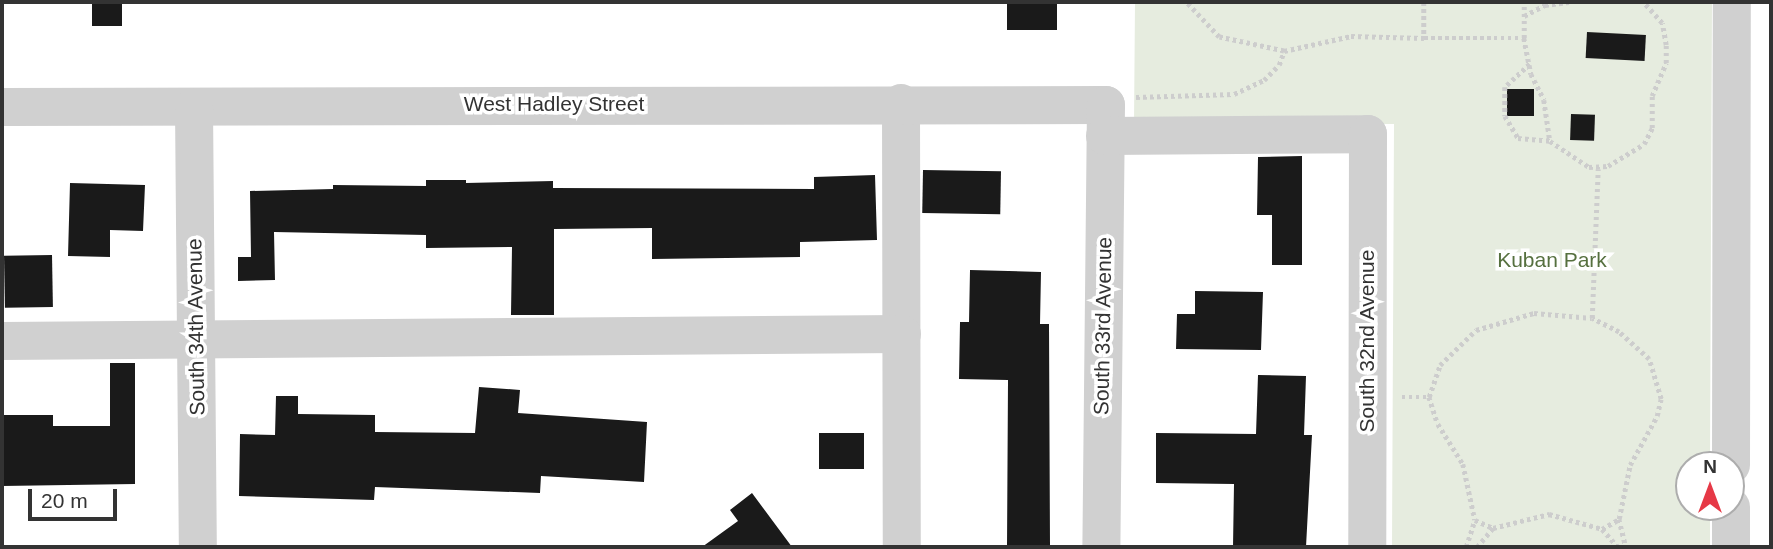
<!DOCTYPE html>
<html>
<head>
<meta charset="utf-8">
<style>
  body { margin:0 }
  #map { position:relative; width:1773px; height:549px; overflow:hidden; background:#fff; font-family:Arial,sans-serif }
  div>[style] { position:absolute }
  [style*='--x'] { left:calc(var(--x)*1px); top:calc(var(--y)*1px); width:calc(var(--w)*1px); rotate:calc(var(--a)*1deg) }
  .green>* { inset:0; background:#e6ecdf }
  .building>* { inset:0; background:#1a1a1a; transform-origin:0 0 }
  .path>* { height:4.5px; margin-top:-2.25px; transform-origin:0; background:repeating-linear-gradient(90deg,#cdcdcd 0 3.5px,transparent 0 7px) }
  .minor>* { height:38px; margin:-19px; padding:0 19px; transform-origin:19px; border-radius:19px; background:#d0d0d0 }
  span { translate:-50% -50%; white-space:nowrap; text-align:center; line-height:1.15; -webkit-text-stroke:7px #fff; paint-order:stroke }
  .street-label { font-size:21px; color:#333 }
  .park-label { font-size:21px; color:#56703f }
  .frame { position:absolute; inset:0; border:4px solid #333; pointer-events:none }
  .north { position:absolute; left:1675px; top:451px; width:70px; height:70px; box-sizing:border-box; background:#fff; border:2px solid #adadad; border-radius:50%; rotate:0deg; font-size:19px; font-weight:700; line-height:28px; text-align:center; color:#333 }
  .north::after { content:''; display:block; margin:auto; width:24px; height:32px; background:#e63946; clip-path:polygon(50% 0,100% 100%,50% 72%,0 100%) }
  .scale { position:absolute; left:28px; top:489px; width:89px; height:32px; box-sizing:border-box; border:4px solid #333; border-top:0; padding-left:9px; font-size:21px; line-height:24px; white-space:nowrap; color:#333; -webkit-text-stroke:5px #fff; paint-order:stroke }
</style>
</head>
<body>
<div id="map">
  <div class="green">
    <div style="clip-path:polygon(1135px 2px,1712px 2px,1710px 465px,1689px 465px,1689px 507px,1710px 507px,1710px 547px,1392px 547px,1394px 124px,1134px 123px)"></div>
  </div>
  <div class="building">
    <div style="left:92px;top:2px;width:30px;height:24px"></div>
    <div style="left:1007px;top:2px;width:50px;height:28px"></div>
    <div style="left:1587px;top:32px;width:59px;height:26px;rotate:3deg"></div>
    <div style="left:1534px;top:89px;width:27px;height:27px;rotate:90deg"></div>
    <div style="left:1571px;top:114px;width:24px;height:26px;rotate:2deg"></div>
    <div style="clip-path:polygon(1302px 156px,1302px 265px,1272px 265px,1272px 215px,1257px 215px,1258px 157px)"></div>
    <div style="left:923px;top:170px;width:78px;height:43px;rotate:1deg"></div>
    <div style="clip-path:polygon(875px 175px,877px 240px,800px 242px,800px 257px,652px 259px,652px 228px,554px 229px,554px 315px,511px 315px,512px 247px,426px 248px,426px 235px,274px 232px,275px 280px,238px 281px,238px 257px,251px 257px,250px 191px,333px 189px,333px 185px,426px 186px,426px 180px,466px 180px,466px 183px,553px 181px,553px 188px,814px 189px,814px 177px)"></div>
    <div style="clip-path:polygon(70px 183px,145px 185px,143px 231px,110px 230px,110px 257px,68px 256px)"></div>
    <div style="left:52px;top:255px;width:52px;height:48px;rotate:89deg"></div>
    <div style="clip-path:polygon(970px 270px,1041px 272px,1040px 324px,1049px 324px,1050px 547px,1007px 547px,1008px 380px,959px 379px,960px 322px,969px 322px)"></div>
    <div style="clip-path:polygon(1195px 291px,1263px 292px,1261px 350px,1176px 349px,1177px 314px,1195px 314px)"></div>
    <div style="clip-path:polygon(110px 363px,135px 363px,135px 484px,2px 486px,2px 415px,53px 415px,53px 426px,110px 426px)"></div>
    <div style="clip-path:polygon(1258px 375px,1306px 376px,1304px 435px,1312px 435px,1306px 547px,1233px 547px,1234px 484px,1156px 483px,1156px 433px,1256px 434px)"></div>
    <div style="clip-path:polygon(479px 387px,520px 390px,518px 413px,647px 422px,644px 482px,541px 476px,540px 493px,375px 487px,374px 500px,239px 496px,240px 434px,275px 435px,276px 396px,298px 396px,298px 414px,375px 415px,375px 432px,475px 433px)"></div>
    <div style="left:819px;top:433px;width:45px;height:36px"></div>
    <div style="clip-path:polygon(752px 493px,792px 547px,702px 547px,738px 521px,730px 510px)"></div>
  </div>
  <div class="path">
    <div style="--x:1424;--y:2;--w:36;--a:90"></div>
    <div style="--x:1424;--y:38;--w:100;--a:0"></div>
    <div style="--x:1524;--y:38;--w:36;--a:-90"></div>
    <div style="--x:1524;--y:16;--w:24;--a:-28"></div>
    <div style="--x:1545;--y:5;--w:24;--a:-7"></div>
    <div style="--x:1569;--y:2;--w:130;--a:0"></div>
    <div style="--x:1524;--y:38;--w:37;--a:79"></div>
    <div style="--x:1531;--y:74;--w:29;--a:63"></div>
    <div style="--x:1544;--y:100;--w:41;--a:81.7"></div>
    <div style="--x:1550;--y:141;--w:47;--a:33.7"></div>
    <div style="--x:1589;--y:167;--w:19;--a:-3"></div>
    <div style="--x:1608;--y:166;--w:42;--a:-31.4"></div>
    <div style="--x:1644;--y:144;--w:18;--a:-63"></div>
    <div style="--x:1652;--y:128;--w:32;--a:-90"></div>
    <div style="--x:1652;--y:96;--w:36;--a:-67"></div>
    <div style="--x:1666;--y:63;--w:18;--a:-90"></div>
    <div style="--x:1666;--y:45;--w:22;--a:-100"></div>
    <div style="--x:1662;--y:23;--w:27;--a:-132"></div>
    <div style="--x:1284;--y:51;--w:69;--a:-12.6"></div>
    <div style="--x:1351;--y:36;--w:73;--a:1.6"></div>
    <div style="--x:1530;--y:64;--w:34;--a:137"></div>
    <div style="--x:1505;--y:87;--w:29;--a:90"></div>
    <div style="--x:1505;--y:116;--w:26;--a:59"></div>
    <div style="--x:1518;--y:138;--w:32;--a:5"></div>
    <div style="--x:1136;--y:97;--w:98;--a:-1.8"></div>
    <div style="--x:1234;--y:94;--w:33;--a:-25"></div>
    <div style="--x:1264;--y:80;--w:21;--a:-45"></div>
    <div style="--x:1279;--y:65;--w:15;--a:-70"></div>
    <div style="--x:1284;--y:51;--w:66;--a:-167.8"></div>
    <div style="--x:1219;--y:37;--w:48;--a:-133.3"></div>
    <div style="--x:1402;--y:397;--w:27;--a:0"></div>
    <div style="--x:1429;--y:397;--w:34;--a:-71"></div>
    <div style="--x:1440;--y:365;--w:50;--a:-44.2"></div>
    <div style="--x:1476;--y:330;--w:60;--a:-16.3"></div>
    <div style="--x:1534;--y:313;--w:58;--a:4.9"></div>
    <div style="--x:1592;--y:318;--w:149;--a:-87.7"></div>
    <div style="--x:1429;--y:397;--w:28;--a:72"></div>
    <div style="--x:1438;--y:424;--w:47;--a:58"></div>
    <div style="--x:1463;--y:464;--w:57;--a:77.9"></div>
    <div style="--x:1475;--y:520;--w:20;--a:24"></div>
    <div style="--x:1493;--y:528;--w:58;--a:-14"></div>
    <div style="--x:1549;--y:514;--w:55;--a:15.8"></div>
    <div style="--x:1602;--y:529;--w:20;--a:-30"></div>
    <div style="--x:1619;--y:519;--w:55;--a:-78.5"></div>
    <div style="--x:1630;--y:465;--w:56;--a:-61.1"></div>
    <div style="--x:1657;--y:416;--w:17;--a:-77"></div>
    <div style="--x:1661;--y:399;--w:42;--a:-106.7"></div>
    <div style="--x:1649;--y:359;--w:40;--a:-138"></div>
    <div style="--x:1619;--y:332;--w:30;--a:-153"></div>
    <div style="--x:1619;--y:519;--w:29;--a:76"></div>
    <div style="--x:1602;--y:529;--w:24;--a:48"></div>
    <div style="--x:1466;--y:547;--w:28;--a:-72"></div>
    <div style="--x:1477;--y:547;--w:25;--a:-50"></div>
  </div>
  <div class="minor">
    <div style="--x:901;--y:103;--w:444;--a:89.9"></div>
    <div style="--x:2;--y:107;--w:1104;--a:-0.1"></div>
    <div style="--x:1106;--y:105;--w:442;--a:90.6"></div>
    <div style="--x:194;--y:107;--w:440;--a:89.5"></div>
    <div style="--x:1105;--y:136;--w:263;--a:-0.4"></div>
    <div style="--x:1368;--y:134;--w:413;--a:90.1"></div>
    <div style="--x:2;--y:341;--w:900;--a:-0.45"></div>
    <div style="--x:1731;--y:465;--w:463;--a:-89.9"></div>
    <div style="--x:1731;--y:547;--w:40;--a:-90"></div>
  </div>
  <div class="street-label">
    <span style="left:554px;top:104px">West Hadley Street</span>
    <span style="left:1103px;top:326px;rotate:-89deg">South 33rd Avenue</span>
    <span style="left:196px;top:327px;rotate:-91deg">South 34th Avenue</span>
    <span style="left:1367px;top:341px;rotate:-90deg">South 32nd Avenue</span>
  </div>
  <div class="park-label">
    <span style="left:1552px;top:260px">Kuban Park</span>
  </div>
  <div class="frame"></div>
  <div class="north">N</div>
  <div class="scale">20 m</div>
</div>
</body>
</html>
